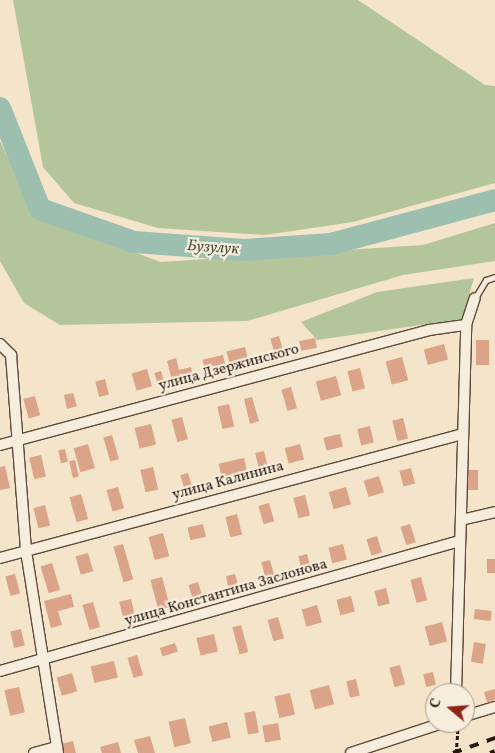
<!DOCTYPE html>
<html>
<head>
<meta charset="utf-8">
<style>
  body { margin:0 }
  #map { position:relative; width:495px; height:753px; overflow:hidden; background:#f3e4ca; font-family:Vollkorn,serif }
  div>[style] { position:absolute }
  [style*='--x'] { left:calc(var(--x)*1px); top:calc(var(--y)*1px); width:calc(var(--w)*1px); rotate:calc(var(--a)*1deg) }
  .green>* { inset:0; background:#b5c59b }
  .river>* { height:22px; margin:-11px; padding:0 11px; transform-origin:11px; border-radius:11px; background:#9dbfb0 }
  .building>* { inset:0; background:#dba488; transform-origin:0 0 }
  .path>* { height:2.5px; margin-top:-1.25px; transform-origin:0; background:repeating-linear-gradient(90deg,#29170b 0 4px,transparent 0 6.5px) }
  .roads { filter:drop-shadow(1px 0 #5c4a3b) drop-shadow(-1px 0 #5c4a3b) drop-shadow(0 1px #5c4a3b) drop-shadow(0 -1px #5c4a3b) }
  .service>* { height:5px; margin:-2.5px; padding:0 2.5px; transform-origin:2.5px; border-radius:2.5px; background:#f7eddd }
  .minor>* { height:10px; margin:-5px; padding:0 5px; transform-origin:5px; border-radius:5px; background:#f7eddd }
  .rail>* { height:4px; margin-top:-2px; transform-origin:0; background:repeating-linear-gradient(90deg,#29170b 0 9px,transparent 0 18px) }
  span { translate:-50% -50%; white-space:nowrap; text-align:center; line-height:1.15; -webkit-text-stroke:4.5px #f7eddd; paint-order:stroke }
  .street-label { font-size:15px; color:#29170b }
  .water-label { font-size:16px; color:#525245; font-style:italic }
  .north { position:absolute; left:425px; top:683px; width:50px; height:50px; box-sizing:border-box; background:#f7eddd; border:1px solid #a59789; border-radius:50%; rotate:288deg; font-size:14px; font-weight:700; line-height:20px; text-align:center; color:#29170b }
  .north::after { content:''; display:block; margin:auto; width:18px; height:22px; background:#8f2418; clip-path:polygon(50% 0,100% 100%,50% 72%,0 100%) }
</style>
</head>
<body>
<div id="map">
  <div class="green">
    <div style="clip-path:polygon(13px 0,358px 0,485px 85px,495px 86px,495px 183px,353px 222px,265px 235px,158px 228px,74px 203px,43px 167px)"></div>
    <div style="clip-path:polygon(0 141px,35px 216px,161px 262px,423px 245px,495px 223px,495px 261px,403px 275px,247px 321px,60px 325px,24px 303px,0 261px)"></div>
    <div style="clip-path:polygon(474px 278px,462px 319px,317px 340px,301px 322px,377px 292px)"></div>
  </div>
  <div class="river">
    <div style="--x:0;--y:108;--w:109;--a:68.4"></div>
    <div style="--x:40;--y:209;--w:100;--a:19.3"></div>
    <div style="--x:134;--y:242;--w:110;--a:4.2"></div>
    <div style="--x:244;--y:250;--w:87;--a:-3.9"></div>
    <div style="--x:331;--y:244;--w:170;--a:-15"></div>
  </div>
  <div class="building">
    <div style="left:279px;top:336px;width:15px;height:9px;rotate:74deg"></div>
    <div style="left:315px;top:338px;width:10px;height:16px;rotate:79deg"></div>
    <div style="left:476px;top:340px;width:13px;height:25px"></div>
    <div style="left:444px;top:344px;width:16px;height:21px;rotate:75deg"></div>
    <div style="left:245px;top:347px;width:16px;height:19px;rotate:76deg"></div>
    <div style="left:223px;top:355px;width:9px;height:21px;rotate:77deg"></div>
    <div style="left:402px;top:357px;width:24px;height:17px;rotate:75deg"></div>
    <div style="clip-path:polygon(176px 358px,179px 370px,191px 367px,194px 379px,173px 384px,167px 361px)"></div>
    <div style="left:360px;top:368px;width:21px;height:13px;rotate:76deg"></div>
    <div style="left:147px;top:369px;width:18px;height:16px;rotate:74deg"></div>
    <div style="left:161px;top:371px;width:14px;height:7px;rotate:73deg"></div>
    <div style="left:336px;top:376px;width:20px;height:21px;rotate:75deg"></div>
    <div style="left:105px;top:379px;width:16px;height:10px;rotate:76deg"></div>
    <div style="left:291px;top:387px;width:22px;height:10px;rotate:74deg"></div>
    <div style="clip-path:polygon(73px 393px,77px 406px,67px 409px,64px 395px)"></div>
    <div style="left:35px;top:396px;width:20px;height:12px;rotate:75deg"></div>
    <div style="clip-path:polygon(252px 397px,259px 421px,250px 424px,244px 399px)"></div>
    <div style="left:229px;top:404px;width:23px;height:12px;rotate:77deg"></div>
    <div style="left:182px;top:417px;width:23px;height:11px;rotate:75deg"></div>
    <div style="left:403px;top:418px;width:21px;height:11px;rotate:76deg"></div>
    <div style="left:151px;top:424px;width:21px;height:17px;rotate:76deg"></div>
    <div style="left:370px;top:426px;width:17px;height:13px;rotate:77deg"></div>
    <div style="left:340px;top:434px;width:13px;height:17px;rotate:77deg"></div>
    <div style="left:112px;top:435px;width:25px;height:9px;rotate:74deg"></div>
    <div style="left:88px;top:444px;width:25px;height:15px;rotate:74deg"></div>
    <div style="left:300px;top:444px;width:16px;height:16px;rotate:75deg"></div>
    <div style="left:65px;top:449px;width:13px;height:7px;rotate:77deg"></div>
    <div style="left:264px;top:451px;width:17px;height:9px;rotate:77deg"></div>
    <div style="left:41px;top:455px;width:22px;height:12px;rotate:77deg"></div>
    <div style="left:244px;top:458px;width:17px;height:26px;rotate:77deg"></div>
    <div style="left:75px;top:460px;width:17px;height:6px;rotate:77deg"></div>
    <div style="clip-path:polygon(5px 466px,10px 488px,0 490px,0 467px)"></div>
    <div style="left:153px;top:467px;width:23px;height:13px;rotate:77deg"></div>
    <div style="left:411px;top:468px;width:16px;height:12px;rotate:75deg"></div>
    <div style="left:467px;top:470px;width:11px;height:20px"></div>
    <div style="left:188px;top:473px;width:17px;height:8px;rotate:73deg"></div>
    <div style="left:379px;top:476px;width:17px;height:16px;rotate:73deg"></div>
    <div style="left:118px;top:487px;width:22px;height:12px;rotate:74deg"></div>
    <div style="left:346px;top:487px;width:18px;height:18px;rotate:74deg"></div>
    <div style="left:81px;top:494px;width:26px;height:12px;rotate:74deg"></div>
    <div style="left:305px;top:495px;width:21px;height:12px;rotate:76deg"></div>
    <div style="left:269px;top:503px;width:19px;height:11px;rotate:74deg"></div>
    <div style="left:45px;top:505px;width:21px;height:12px;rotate:76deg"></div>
    <div style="left:237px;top:514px;width:21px;height:12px;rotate:76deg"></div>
    <div style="left:203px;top:524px;width:13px;height:16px;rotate:77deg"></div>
    <div style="left:410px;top:524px;width:19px;height:10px;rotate:72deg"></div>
    <div style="left:163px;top:533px;width:24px;height:15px;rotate:75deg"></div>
    <div style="left:377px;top:536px;width:17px;height:11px;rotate:73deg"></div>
    <div style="left:123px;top:544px;width:37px;height:10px;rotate:74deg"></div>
    <div style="left:343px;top:544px;width:16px;height:15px;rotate:76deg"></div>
    <div style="left:88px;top:553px;width:19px;height:13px;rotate:74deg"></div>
    <div style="left:307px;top:554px;width:16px;height:9px;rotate:76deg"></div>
    <div style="left:487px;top:559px;width:8px;height:14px"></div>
    <div style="left:270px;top:560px;width:20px;height:9px;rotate:75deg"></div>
    <div style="left:52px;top:563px;width:28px;height:12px;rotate:73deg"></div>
    <div style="left:15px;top:574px;width:20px;height:10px;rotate:75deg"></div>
    <div style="clip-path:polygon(235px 574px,239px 588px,229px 591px,226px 576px)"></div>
    <div style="left:162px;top:577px;width:31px;height:12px;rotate:75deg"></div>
    <div style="left:421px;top:577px;width:24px;height:11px;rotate:75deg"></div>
    <div style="left:198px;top:582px;width:17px;height:10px;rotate:73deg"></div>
    <div style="left:386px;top:588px;width:16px;height:12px;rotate:76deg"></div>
    <div style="clip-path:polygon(71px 594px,74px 607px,58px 611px,62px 625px,51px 628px,44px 601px)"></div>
    <div style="left:351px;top:596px;width:16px;height:15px;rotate:76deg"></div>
    <div style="left:131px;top:599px;width:18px;height:12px;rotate:77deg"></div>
    <div style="left:93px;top:602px;width:26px;height:11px;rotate:74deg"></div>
    <div style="left:317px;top:605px;width:18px;height:16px;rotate:74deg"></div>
    <div style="left:475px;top:609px;width:17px;height:10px;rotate:7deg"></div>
    <div style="left:278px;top:617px;width:22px;height:11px;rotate:74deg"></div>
    <div style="left:442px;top:622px;width:20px;height:18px;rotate:75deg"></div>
    <div style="left:241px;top:625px;width:28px;height:9px;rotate:75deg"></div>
    <div style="left:21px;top:629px;width:17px;height:11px;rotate:77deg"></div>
    <div style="left:214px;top:634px;width:18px;height:18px;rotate:77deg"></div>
    <div style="left:474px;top:642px;width:12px;height:20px;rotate:9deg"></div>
    <div style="left:175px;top:643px;width:9px;height:16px;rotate:72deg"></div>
    <div style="left:137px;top:655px;width:21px;height:10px;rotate:73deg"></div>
    <div style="left:114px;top:661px;width:17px;height:24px;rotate:77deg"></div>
    <div style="left:400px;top:665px;width:20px;height:11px;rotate:75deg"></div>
    <div style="left:433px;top:672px;width:13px;height:10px;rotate:77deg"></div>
    <div style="left:72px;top:673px;width:19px;height:16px;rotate:74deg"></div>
    <div style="left:356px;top:679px;width:17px;height:10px;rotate:77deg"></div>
    <div style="left:329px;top:685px;width:20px;height:20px;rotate:75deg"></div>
    <div style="left:19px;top:687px;width:26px;height:15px;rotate:77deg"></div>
    <div style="clip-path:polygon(495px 689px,495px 700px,487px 702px,484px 692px)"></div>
    <div style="left:290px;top:693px;width:22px;height:16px;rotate:77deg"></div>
    <div style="left:255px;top:711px;width:22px;height:11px;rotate:80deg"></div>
    <div style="left:185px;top:718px;width:26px;height:17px;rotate:77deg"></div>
    <div style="left:227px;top:722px;width:16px;height:19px;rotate:76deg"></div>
    <div style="left:278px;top:723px;width:17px;height:16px;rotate:80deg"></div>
    <div style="clip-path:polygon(150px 736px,155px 753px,138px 753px,134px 740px)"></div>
    <div style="clip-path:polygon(73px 741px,76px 753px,63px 753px,61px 744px)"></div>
    <div style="clip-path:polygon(118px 742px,121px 753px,102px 753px,100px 747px)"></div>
  </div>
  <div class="path">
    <div style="--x:456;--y:753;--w:29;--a:-86"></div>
  </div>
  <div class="roads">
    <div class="service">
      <div style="--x:475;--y:298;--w:21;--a:-59"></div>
      <div style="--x:486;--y:280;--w:9;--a:-18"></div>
    </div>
    <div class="minor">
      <div style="--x:0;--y:344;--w:16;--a:45"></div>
      <div style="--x:11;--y:355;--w:197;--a:85.6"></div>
      <div style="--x:26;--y:551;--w:205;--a:81"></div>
      <div style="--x:0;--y:445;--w:444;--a:-15"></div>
      <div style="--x:429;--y:330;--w:37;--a:-8"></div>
      <div style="--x:461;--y:520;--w:35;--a:-13"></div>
      <div style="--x:0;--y:558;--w:479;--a:-15"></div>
      <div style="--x:0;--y:671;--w:478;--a:-15.8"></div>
      <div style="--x:456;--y:693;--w:368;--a:-88.4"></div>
      <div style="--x:466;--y:325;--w:28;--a:-72"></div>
      <div style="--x:465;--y:716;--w:31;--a:-17"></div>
      <div style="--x:34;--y:753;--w:24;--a:-15"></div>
      <div style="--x:351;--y:753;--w:97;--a:-18.1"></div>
    </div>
  </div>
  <div class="rail">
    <div style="--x:453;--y:753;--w:45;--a:-19.7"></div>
    <div style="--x:490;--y:753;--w:5;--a:-22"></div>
  </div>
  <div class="street-label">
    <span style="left:229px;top:368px;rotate:-15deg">улица Дзержинского</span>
    <span style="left:228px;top:481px;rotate:-15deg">улица Калинина</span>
    <span style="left:226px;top:593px;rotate:-16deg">улица Константина Заслонова</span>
  </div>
  <div class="water-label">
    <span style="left:213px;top:248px;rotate:4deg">Бузулук</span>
  </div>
  <div class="north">С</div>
</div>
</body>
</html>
